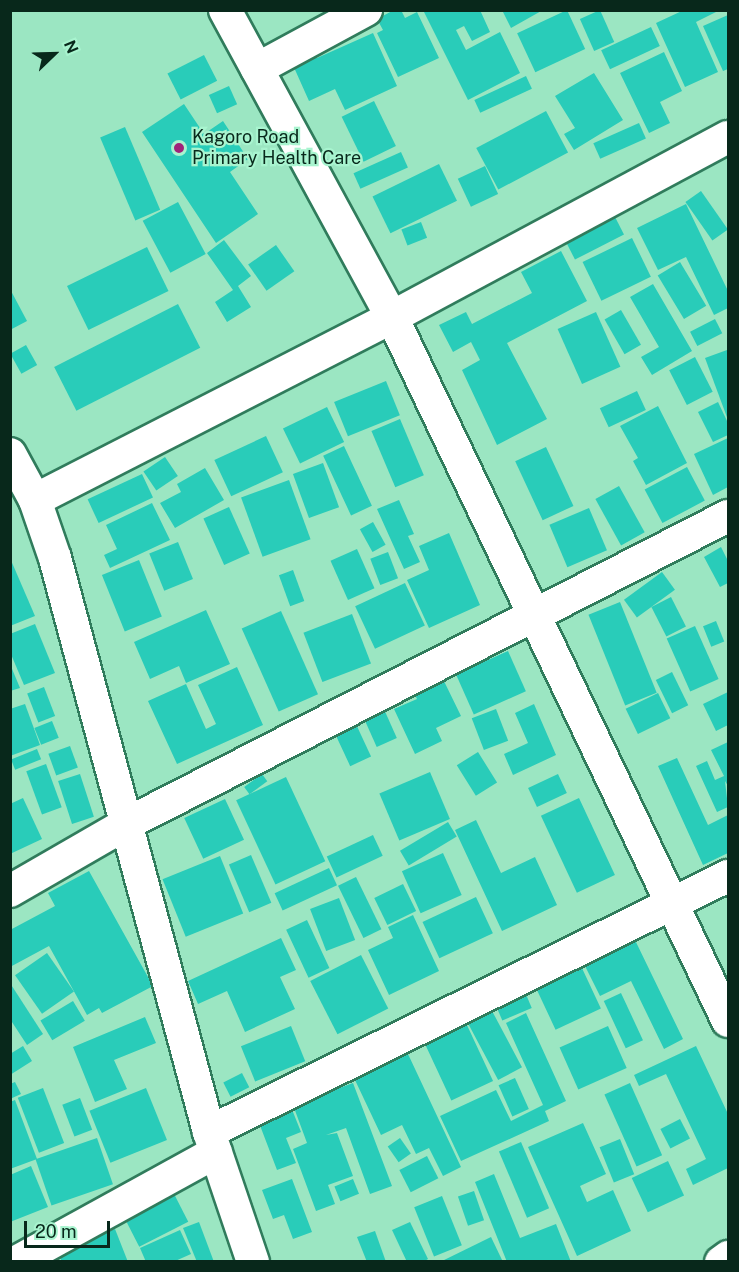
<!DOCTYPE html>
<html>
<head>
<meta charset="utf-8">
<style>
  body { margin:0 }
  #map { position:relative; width:739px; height:1272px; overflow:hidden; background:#9be6c2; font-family:"Public Sans",sans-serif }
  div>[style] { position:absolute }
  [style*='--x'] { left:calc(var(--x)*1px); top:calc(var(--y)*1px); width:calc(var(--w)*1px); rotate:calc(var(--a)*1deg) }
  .building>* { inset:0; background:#29ccb9; transform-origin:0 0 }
  .roads { filter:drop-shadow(2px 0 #307c5c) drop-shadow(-2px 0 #307c5c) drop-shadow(0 2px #307c5c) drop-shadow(0 -2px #307c5c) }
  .minor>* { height:32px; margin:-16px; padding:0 16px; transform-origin:16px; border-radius:16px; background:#fff }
  .tertiary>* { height:33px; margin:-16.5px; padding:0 16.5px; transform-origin:16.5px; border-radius:16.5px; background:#fff }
  .dots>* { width:16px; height:16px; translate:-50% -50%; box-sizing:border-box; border:3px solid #a8f4cf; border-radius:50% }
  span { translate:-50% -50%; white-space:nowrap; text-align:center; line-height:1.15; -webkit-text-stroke:4.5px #a8f4cf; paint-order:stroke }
  .poi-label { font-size:18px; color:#08281b }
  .left { translate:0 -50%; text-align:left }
  .frame { position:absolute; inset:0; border:12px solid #08281b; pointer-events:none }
  .north { position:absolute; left:24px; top:24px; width:60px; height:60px; -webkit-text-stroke:4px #a8f4cf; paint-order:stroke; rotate:67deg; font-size:16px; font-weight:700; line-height:24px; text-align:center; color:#08281b }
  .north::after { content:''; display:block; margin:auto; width:21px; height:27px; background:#08281b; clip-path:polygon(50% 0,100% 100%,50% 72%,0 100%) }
  .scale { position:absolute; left:24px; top:1221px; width:86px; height:27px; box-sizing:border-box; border:3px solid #08281b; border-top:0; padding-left:8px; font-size:18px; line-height:21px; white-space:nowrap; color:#08281b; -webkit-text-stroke:4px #a8f4cf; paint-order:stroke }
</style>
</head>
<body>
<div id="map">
  <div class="building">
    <div style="clip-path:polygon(394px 10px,401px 10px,405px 18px,417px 12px,439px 58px,398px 77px,377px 33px,383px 30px,377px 19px)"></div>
    <div style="clip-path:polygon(423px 10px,480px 10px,490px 32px,472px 41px,464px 26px,456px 30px,466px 50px,500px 32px,520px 73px,468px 100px)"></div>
    <div style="clip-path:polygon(502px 10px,543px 10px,511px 28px)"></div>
    <div style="left:567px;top:10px;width:43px;height:55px;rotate:65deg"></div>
    <div style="left:600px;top:10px;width:35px;height:22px;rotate:66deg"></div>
    <div style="clip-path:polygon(684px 10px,720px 10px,696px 22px,718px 72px,685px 87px,656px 23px)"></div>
    <div style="clip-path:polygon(728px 15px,728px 69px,723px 71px,703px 26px)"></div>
    <div style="left:651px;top:27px;width:21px;height:55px;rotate:65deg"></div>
    <div style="clip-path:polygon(373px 33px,397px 86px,345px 110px,335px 89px,309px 101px,292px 63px,315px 53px,317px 58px)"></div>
    <div style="clip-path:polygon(664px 52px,682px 91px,660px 102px,670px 123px,649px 133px,620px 73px)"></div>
    <div style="left:204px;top:55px;width:29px;height:41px;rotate:63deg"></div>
    <div style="clip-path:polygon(594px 73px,623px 120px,574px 150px,564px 134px,575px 128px,555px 96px)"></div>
    <div style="left:526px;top:76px;width:14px;height:57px;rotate:65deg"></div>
    <div style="left:229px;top:86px;width:20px;height:22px;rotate:66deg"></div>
    <div style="left:374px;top:101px;width:50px;height:36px;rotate:64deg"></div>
    <div style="clip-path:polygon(184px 104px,204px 134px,223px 121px,248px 159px,230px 172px,258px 214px,216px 243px,142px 132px)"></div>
    <div style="left:546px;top:111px;width:47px;height:79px;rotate:62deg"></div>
    <div style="left:639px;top:123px;width:17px;height:50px;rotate:66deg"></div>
    <div style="left:125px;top:127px;width:90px;height:27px;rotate:67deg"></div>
    <div style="left:401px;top:152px;width:17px;height:52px;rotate:66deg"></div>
    <div style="left:439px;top:164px;width:41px;height:74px;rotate:64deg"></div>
    <div style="left:485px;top:166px;width:31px;height:30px;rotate:65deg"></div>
    <div style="left:701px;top:191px;width:47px;height:19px;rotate:55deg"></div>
    <div style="left:178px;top:202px;width:59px;height:40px;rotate:62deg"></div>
    <div style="clip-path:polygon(686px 204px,728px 291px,728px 308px,714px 315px,686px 257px,658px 270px,637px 228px)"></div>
    <div style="left:614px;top:215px;width:22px;height:55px;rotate:63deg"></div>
    <div style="left:421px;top:222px;width:17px;height:21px;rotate:69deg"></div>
    <div style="left:632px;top:238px;width:43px;height:55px;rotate:64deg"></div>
    <div style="clip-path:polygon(224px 240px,251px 276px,238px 286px,251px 307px,227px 322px,215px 302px,233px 290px,207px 253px)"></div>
    <div style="left:276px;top:245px;width:32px;height:34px;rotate:55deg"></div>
    <div style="left:147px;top:247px;width:49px;height:89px;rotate:64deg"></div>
    <div style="clip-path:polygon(561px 251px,587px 301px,507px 343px,547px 419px,497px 445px,462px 370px,480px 360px,471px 342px,453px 352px,439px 325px,466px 312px,472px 324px,532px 293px,521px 272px)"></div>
    <div style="left:680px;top:262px;width:51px;height:26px;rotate:59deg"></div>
    <div style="clip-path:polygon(653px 284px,692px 351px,652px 375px,641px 357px,659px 347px,630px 297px)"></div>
    <div style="clip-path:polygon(10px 289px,27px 321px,10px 330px)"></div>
    <div style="left:178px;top:304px;width:49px;height:139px;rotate:63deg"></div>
    <div style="left:621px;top:310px;width:40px;height:19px;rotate:60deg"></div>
    <div style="left:596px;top:312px;width:60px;height:42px;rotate:66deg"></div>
    <div style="left:715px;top:319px;width:16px;height:28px;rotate:63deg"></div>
    <div style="left:26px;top:345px;width:23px;height:18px;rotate:61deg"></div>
    <div style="clip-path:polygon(727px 350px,728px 352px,728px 420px,705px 358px)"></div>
    <div style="left:695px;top:357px;width:39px;height:29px;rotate:63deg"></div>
    <div style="left:386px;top:381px;width:37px;height:56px;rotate:68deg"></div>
    <div style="left:637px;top:391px;width:21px;height:41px;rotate:65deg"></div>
    <div style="clip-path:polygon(718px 402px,728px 423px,728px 435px,713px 442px,698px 412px)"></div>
    <div style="clip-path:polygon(658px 406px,687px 463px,646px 485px,633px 461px,638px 458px,620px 426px)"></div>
    <div style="left:327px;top:407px;width:39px;height:49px;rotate:64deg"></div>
    <div style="left:400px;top:419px;width:61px;height:31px;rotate:67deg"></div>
    <div style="left:266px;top:436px;width:40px;height:57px;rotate:65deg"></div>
    <div style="clip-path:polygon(728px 438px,728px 487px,713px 495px,694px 454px)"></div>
    <div style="left:344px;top:446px;width:66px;height:23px;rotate:65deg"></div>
    <div style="left:546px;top:447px;width:65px;height:34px;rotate:65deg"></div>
    <div style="left:165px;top:457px;width:23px;height:26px;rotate:56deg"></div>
    <div style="left:323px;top:463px;width:47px;height:32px;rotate:70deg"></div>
    <div style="left:687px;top:467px;width:38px;height:48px;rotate:62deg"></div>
    <div style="clip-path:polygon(205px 468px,224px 500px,175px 528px,160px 503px,181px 492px,177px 484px)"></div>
    <div style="left:142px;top:474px;width:26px;height:60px;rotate:65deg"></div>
    <div style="left:289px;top:480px;width:63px;height:51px;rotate:70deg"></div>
    <div style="left:619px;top:486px;width:53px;height:27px;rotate:61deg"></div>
    <div style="clip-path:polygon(399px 500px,414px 534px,408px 536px,420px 562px,404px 569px,377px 509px)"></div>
    <div style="clip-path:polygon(152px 503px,170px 540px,110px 568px,104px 555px,117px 549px,106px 525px)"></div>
    <div style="left:229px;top:507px;width:51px;height:28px;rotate:66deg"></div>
    <div style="left:589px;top:508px;width:46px;height:43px;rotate:67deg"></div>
    <div style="left:373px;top:522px;width:26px;height:15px;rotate:61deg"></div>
    <div style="clip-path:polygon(449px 533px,480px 605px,429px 628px,407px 580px,429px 570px,419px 546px)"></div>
    <div style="left:178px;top:542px;width:40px;height:31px;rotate:68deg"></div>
    <div style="clip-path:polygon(721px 547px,728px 561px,728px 583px,720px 587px,704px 557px)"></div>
    <div style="left:357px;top:549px;width:43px;height:29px;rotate:66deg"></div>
    <div style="left:388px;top:552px;width:28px;height:19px;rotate:69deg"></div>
    <div style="clip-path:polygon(10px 558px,35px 616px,10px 626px)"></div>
    <div style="left:139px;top:560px;width:61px;height:40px;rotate:68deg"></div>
    <div style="left:293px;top:570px;width:33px;height:15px;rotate:70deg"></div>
    <div style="left:662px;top:572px;width:22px;height:47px;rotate:54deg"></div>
    <div style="left:405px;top:583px;width:47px;height:55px;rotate:65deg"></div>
    <div style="left:671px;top:597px;width:33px;height:22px;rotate:63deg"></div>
    <div style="left:620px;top:602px;width:98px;height:34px;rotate:68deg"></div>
    <div style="clip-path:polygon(206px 610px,230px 664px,186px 683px,179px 666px,150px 679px,134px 642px)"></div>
    <div style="left:281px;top:611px;width:91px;height:43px;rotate:66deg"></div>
    <div style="left:352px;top:614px;width:53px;height:52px;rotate:69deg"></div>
    <div style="left:716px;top:621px;width:22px;height:14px;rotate:68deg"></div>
    <div style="clip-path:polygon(35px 624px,55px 673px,24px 685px,10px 652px,10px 634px)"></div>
    <div style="left:695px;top:626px;width:58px;height:31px;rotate:66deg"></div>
    <div style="left:508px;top:651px;width:44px;height:57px;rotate:66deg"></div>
    <div style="clip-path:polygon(10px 664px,20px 688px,10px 691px)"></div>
    <div style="clip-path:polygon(237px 667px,263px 725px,177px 764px,148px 701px,186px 684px,206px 729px,216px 724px,198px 685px)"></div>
    <div style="left:672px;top:672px;width:37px;height:18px;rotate:64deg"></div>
    <div style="clip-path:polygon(441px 675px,461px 716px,436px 728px,442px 741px,415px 754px,394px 709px,417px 699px,412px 689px)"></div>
    <div style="left:44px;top:687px;width:31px;height:18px;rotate:69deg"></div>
    <div style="clip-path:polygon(728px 692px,728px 725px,716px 731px,703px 704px)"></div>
    <div style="left:658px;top:693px;width:28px;height:36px;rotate:64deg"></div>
    <div style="clip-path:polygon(25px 704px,40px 745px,10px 756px,10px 709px)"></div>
    <div style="clip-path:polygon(534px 704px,556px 755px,513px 775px,504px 754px,528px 743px,515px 713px)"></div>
    <div style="left:383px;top:707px;width:34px;height:22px;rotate:66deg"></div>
    <div style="left:496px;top:709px;width:34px;height:26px;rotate:69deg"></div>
    <div style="left:52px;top:721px;width:18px;height:19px;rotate:68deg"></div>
    <div style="left:355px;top:722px;width:38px;height:23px;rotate:65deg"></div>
    <div style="clip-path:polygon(728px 742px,728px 786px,725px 781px,728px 807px,717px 812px,696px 766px,707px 761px,715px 780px,724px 776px,711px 750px)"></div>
    <div style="left:70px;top:746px;width:23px;height:23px;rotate:70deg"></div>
    <div style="left:37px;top:749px;width:11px;height:28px;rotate:68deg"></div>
    <div style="left:478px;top:752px;width:36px;height:25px;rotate:58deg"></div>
    <div style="clip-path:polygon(677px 758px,708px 825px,728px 815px,728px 853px,703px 865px,658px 766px)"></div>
    <div style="left:46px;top:764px;width:46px;height:21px;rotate:70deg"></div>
    <div style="left:430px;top:772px;width:51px;height:55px;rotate:67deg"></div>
    <div style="left:80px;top:774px;width:45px;height:23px;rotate:72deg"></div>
    <div style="left:262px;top:774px;width:9px;height:22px;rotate:54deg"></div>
    <div style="left:558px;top:774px;width:21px;height:33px;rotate:65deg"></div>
    <div style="left:286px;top:777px;width:93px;height:55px;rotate:65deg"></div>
    <div style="clip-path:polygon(23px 798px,42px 839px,10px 854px,10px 804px)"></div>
    <div style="left:579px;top:798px;width:85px;height:42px;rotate:65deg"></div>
    <div style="left:225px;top:799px;width:45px;height:45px;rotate:65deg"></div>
    <div style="clip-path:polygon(476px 820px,501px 873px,535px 857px,557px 905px,502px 931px,455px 830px)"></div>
    <div style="left:448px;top:822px;width:17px;height:56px;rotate:59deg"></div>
    <div style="left:373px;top:835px;width:23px;height:51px;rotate:65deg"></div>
    <div style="left:443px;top:853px;width:46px;height:45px;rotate:66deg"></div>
    <div style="left:251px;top:855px;width:52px;height:24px;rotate:67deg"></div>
    <div style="left:220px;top:856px;width:62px;height:62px;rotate:68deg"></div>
    <div style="left:329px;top:868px;width:19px;height:60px;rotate:65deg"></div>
    <div style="clip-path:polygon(89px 871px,153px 986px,102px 1013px,99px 1008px,87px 1015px,49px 946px,10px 967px,10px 930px,55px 906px,48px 893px)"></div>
    <div style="left:356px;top:877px;width:58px;height:20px;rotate:64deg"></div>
    <div style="left:403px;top:884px;width:30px;height:32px;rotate:64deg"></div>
    <div style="left:476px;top:897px;width:40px;height:59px;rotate:65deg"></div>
    <div style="left:339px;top:898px;width:45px;height:31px;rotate:69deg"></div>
    <div style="clip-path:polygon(413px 915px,439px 971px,389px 995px,368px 950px,393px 938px,388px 927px)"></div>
    <div style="left:307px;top:920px;width:53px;height:23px;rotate:65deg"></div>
    <div style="clip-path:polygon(281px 938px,296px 970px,280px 977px,295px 1009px,245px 1032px,227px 991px,198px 1004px,188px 981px)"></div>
    <div style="clip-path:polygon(634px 938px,683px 1039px,664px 1049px,631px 981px,600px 996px,583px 962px)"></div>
    <div style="left:47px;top:953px;width:47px;height:39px;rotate:55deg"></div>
    <div style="left:361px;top:955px;width:60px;height:57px;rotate:63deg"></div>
    <div style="left:581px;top:966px;width:47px;height:50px;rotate:65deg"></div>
    <div style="clip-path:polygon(10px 983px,43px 1034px,27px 1045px,10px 1019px)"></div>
    <div style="left:522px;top:985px;width:25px;height:32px;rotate:67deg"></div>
    <div style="left:621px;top:993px;width:52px;height:19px;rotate:65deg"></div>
    <div style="left:73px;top:1001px;width:23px;height:38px;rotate:59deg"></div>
    <div style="left:491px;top:1009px;width:66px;height:27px;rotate:62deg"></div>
    <div style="clip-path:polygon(526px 1013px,566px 1101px,545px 1111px,549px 1121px,461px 1161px,440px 1116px,496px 1090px,511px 1121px,543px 1105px,506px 1023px)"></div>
    <div style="clip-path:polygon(145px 1017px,156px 1043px,114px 1060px,127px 1089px,95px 1102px,73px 1047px)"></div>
    <div style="left:466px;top:1023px;width:64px;height:46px;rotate:65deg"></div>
    <div style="left:291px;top:1026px;width:38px;height:54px;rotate:68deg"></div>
    <div style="left:608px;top:1026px;width:46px;height:53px;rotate:66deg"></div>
    <div style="clip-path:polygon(23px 1046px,32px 1061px,10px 1075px,10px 1054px)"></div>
    <div style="clip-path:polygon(696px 1046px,728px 1114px,728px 1168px,693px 1185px,686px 1169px,706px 1159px,666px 1074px,639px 1086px,634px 1075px)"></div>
    <div style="clip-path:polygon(408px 1054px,461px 1167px,443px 1176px,429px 1148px,416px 1154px,402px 1125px,381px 1135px,355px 1080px)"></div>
    <div style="left:242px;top:1073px;width:16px;height:21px;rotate:63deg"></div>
    <div style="left:515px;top:1078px;width:34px;height:18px;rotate:66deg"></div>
    <div style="clip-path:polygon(15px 1082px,21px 1094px,10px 1099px,10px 1084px)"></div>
    <div style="clip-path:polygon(353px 1083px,392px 1186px,370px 1194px,346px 1128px,326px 1135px,337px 1133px,353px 1176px,328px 1185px,335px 1204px,316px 1211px,293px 1149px,307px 1143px,293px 1105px)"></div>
    <div style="left:630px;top:1083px;width:79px;height:28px;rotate:66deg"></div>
    <div style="left:43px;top:1088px;width:59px;height:27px;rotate:69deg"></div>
    <div style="left:146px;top:1088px;width:56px;height:61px;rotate:68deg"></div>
    <div style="left:80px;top:1098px;width:34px;height:19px;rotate:69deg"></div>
    <div style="clip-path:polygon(15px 1100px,37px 1159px,10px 1169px,10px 1102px)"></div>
    <div style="clip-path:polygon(289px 1102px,301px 1132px,286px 1138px,296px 1163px,277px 1170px,256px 1115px)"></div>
    <div style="left:680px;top:1119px;width:22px;height:22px;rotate:63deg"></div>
    <div style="clip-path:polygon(583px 1123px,606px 1174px,580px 1186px,587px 1202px,613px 1190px,631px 1231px,577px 1256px,528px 1147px)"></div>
    <div style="left:97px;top:1138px;width:49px;height:65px;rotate:71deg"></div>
    <div style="left:400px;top:1138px;width:19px;height:15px;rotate:55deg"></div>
    <div style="left:620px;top:1139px;width:38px;height:22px;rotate:68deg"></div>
    <div style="left:521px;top:1142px;width:72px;height:24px;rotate:67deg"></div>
    <div style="left:427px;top:1156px;width:25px;height:31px;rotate:63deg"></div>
    <div style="left:668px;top:1161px;width:38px;height:40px;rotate:65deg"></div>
    <div style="clip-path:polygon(31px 1166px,48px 1207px,10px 1222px,10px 1175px)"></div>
    <div style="clip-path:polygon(494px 1174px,520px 1238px,556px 1224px,571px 1262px,507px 1262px,475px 1182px)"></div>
    <div style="clip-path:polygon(292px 1179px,312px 1232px,293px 1239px,284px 1215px,273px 1219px,262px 1190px)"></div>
    <div style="left:353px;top:1179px;width:16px;height:20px;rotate:68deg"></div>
    <div style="left:171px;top:1188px;width:38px;height:55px;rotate:63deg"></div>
    <div style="left:474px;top:1191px;width:31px;height:17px;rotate:71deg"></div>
    <div style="left:442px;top:1196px;width:53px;height:30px;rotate:68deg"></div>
    <div style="clip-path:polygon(199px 1222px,214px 1262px,197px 1262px,183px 1228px)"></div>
    <div style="clip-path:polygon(410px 1222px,428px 1259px,423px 1262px,407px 1262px,392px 1230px)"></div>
    <div style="clip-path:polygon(115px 1229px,128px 1262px,62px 1262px,58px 1252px)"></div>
    <div style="clip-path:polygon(180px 1230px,191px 1254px,173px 1262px,146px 1262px,140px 1248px)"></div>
    <div style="clip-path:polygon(375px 1231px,386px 1262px,367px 1262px,357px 1237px)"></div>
    <div style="clip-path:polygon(491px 1237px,503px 1262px,440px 1262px)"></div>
  </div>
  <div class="roads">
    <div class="minor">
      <div style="--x:225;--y:10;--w:349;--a:61.5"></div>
      <div style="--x:392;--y:317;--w:780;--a:64.49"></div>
      <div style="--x:257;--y:69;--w:124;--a:-28.4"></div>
      <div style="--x:10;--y:454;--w:52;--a:61.5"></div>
      <div style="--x:35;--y:500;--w:61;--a:71"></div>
      <div style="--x:55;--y:558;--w:594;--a:74.98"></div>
      <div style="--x:209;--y:1132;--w:137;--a:71.3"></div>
      <div style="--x:35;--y:500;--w:401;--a:-27.1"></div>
      <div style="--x:392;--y:317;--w:381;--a:-28.2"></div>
      <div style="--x:10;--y:891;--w:136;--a:-30"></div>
      <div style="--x:128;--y:823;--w:674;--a:-27.1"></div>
      <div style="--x:209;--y:1132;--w:579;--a:-26.26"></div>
      <div style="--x:16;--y:1262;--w:228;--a:-28.8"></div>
    </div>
    <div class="tertiary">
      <div style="--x:721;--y:1262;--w:9;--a:-36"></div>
    </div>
  </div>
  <div class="dots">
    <div style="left:179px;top:148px;background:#9e237a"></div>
  </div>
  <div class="poi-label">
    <span class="left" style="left:192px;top:148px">Kagoro Road<br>Primary Health Care</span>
  </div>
  <div class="frame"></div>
  <div class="north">N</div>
  <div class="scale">20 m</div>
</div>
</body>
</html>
